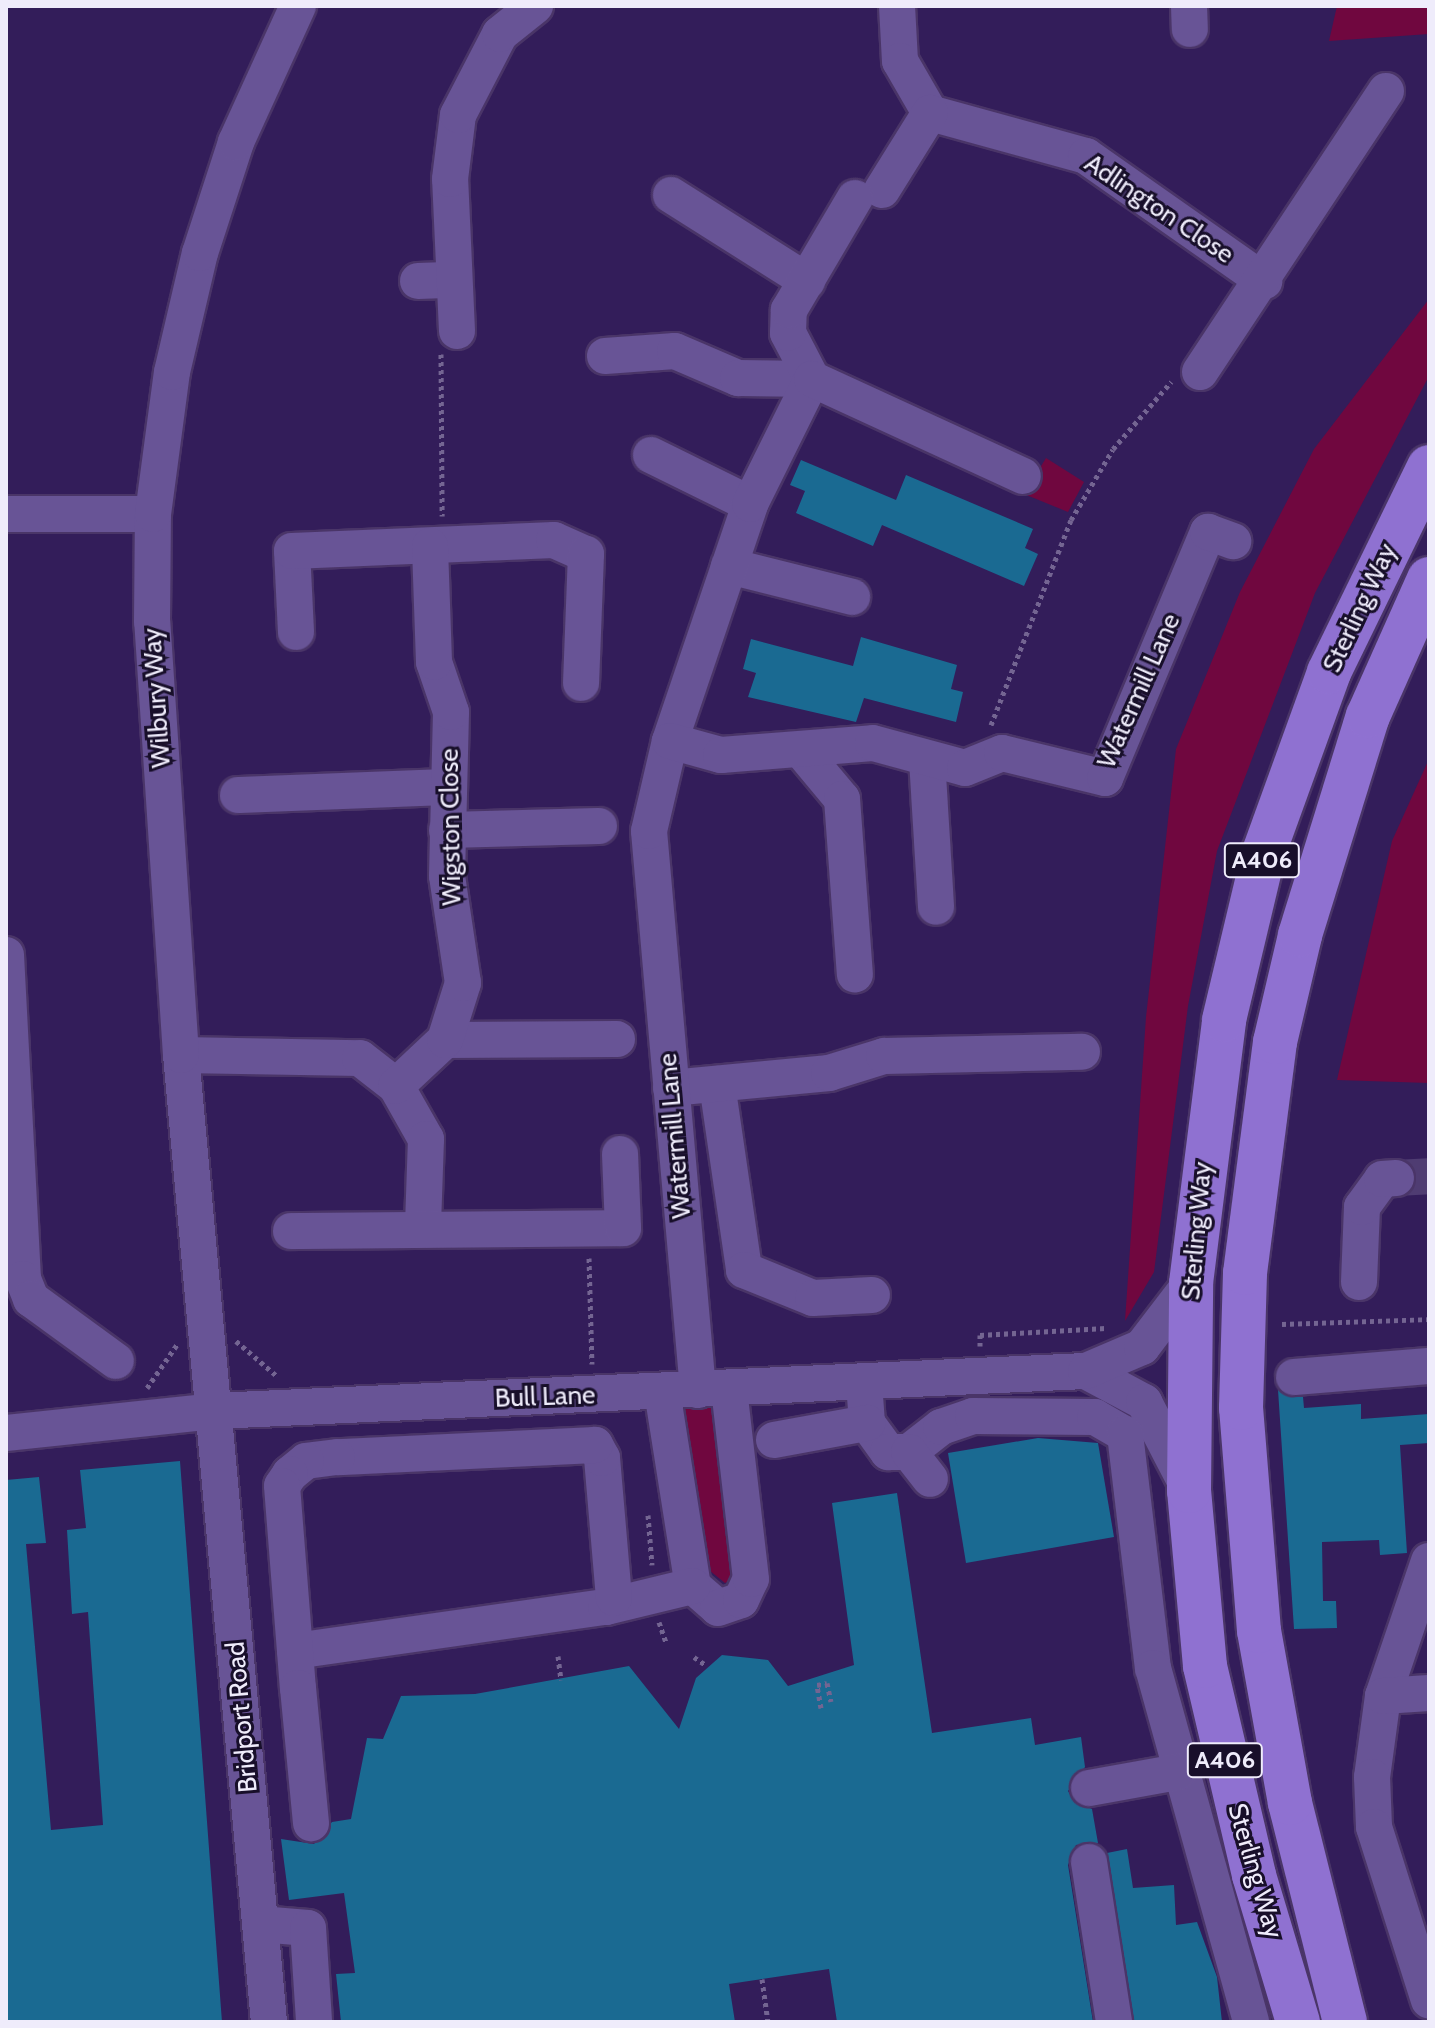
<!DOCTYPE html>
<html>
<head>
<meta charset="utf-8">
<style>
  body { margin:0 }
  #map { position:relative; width:1435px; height:2028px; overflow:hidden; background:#331d5a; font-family:Cabin,sans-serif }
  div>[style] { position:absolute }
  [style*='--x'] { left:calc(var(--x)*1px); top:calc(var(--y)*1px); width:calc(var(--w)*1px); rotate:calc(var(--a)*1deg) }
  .green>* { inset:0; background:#70073f }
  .building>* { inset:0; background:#1a6a92 }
  .minor-tunnel>* { height:36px; margin-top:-18px; transform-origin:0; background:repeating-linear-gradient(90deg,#4f3c72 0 36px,transparent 0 54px) }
  .path>* { height:5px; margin-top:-2.5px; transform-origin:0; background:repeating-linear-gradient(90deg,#746592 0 4px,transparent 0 8px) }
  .roads { filter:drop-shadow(2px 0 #4a3568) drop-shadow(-2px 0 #4a3568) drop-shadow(0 2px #4a3568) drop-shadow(0 -2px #4a3568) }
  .minor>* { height:36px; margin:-18px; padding:0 18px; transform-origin:18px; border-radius:18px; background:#685496 }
  .highway>* { height:44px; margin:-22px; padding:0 22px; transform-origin:22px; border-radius:22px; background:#8f71d1 }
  span { translate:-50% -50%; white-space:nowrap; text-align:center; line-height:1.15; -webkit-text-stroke:6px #180f2a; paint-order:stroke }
  .shield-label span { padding:2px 6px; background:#180f2a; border:2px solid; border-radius:6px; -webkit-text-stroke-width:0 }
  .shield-label { font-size:24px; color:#efecfb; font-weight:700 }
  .street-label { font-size:26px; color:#efecfb }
  .frame { position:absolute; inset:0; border:8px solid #efecfb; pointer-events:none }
</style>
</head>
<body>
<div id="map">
  <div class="green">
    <div style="clip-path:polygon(1337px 6px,1429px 6px,1429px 34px,1329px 41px)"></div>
    <div style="clip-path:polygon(1429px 299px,1429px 376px,1315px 593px,1217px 851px,1188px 1006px,1154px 1272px,1125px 1321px,1146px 1017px,1176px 749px,1240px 592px,1314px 449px)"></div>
    <div style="clip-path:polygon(1046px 458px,1084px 482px,1068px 512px,1024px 494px)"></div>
    <div style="clip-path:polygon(1429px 759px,1429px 1083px,1337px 1080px,1392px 841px)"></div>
    <div style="clip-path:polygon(713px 1401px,737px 1577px,725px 1583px,704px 1566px,682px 1414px,687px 1403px)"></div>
  </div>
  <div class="building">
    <div style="clip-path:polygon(801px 460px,896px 500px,906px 475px,1033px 529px,1025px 548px,1038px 554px,1024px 586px,882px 525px,873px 546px,796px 513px,805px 491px,790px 485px)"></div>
    <div style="clip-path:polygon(861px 637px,957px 665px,951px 689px,963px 692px,956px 722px,864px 698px,856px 722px,748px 697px,756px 673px,743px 669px,751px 639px,853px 666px)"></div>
    <div style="clip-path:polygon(1278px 1390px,1303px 1397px,1304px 1408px,1361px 1404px,1361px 1419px,1429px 1414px,1429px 1443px,1400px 1445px,1407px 1553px,1380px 1555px,1379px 1540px,1322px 1542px,1323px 1601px,1336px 1601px,1337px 1628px,1294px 1629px)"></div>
    <div style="clip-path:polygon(1038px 1438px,1098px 1443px,1114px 1537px,966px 1563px,948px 1453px)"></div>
    <div style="clip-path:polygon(180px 1461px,222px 2022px,6px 2022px,6px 1480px,39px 1477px,46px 1543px,26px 1544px,51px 1830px,103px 1825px,88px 1612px,72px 1614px,67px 1530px,86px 1528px,80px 1470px)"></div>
    <div style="clip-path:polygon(897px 1493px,932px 1733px,1031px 1718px,1035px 1745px,1081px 1737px,1085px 1767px,1068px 1791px,1074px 1802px,1092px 1809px,1098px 1843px,1076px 1845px,1068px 1865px,1093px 2022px,837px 2022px,829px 1969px,729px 1984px,735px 2022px,341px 2022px,336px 1974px,355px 1973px,344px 1893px,289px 1900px,281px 1839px,314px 1844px,332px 1822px,351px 1819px,367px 1738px,383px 1739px,401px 1696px,475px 1694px,629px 1666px,679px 1729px,696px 1678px,722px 1655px,768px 1660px,788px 1686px,854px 1665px,832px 1503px)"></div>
    <div style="clip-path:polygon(1127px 1849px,1133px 1888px,1174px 1885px,1176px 1925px,1197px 1922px,1217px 1977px,1222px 2022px,1134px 2022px,1107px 1853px)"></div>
  </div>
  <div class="minor-tunnel">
    <div style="--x:1396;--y:1178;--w:33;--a:-3"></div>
  </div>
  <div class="path">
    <div style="--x:441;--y:354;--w:162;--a:89.6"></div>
    <div style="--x:991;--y:725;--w:220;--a:-68.7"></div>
    <div style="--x:1071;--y:520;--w:82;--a:-59.4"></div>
    <div style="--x:1113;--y:449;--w:89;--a:-49.1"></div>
    <div style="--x:589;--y:1258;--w:106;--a:88.4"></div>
    <div style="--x:1282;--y:1324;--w:147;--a:-1.9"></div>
    <div style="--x:236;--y:1341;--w:54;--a:40.5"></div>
    <div style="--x:980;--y:1346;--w:11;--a:-90"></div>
    <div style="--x:980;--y:1335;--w:126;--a:-3.2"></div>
    <div style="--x:147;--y:1388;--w:55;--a:-55.4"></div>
    <div style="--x:648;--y:1515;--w:50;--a:85.4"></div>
    <div style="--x:659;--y:1622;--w:21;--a:71"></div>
    <div style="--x:558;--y:1656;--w:24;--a:83"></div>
    <div style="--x:694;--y:1657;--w:14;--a:34"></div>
    <div style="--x:821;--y:1708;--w:23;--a:-100"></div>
    <div style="--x:817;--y:1685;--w:10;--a:-11"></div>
    <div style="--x:827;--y:1683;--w:19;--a:78"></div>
    <div style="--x:762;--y:1979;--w:43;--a:82.1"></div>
  </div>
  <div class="roads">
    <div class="minor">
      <div style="--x:897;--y:6;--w:55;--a:86.9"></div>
      <div style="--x:900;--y:61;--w:60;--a:60"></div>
      <div style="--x:930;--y:113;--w:162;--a:15.4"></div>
      <div style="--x:1086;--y:156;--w:218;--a:35.1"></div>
      <div style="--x:1189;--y:6;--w:23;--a:88"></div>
      <div style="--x:882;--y:190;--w:91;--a:-58.1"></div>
      <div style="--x:671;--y:195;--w:161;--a:32.3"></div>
      <div style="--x:418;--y:281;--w:35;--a:-2"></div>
      <div style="--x:457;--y:331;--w:152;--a:-92.6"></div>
      <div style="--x:450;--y:179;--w:64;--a:-82.9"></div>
      <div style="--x:458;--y:115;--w:91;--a:-62.6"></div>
      <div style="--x:500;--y:34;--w:45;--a:-38.7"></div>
      <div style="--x:605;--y:356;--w:70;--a:-4.1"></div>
      <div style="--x:675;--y:351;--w:69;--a:23.2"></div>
      <div style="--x:738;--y:378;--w:74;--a:0.8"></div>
      <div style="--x:812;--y:379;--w:52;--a:-117.6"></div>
      <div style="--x:788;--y:333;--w:23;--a:-88"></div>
      <div style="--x:789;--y:310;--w:130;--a:-59.5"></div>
      <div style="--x:1200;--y:372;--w:337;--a:-56.5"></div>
      <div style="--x:651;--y:455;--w:110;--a:26.3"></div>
      <div style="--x:6;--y:514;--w:147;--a:0"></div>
      <div style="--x:729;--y:566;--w:127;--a:14.1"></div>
      <div style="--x:296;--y:632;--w:81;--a:-92.8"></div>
      <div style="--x:292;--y:551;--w:262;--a:-2.4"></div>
      <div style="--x:554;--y:540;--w:35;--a:24"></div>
      <div style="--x:586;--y:554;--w:129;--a:92.2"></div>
      <div style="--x:670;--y:741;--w:250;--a:-71.3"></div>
      <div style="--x:750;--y:504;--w:140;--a:-63.6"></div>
      <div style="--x:812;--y:379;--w:232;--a:24.7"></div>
      <div style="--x:801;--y:750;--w:64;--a:50.1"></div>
      <div style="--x:842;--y:799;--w:176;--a:85.8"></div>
      <div style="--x:927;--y:759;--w:148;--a:86.5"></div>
      <div style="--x:238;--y:795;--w:209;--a:-2.2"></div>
      <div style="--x:447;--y:830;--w:152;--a:-1.5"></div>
      <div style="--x:6;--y:955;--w:324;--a:87"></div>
      <div style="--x:23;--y:1279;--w:22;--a:68"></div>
      <div style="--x:31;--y:1299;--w:105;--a:36.1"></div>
      <div style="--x:445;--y:1040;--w:172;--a:-0.3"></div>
      <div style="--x:181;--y:1055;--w:179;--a:1"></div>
      <div style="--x:360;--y:1058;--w:46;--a:37.9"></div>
      <div style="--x:396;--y:1086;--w:61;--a:60.5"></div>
      <div style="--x:426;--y:1139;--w:88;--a:92"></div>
      <div style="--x:717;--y:1084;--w:188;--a:81.7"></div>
      <div style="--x:744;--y:1270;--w:74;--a:22.1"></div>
      <div style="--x:813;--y:1298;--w:59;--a:-2.9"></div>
      <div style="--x:396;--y:1086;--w:67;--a:-43.2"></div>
      <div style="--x:445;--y:1040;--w:60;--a:-72.5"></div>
      <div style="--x:463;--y:983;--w:108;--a:-98.5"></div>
      <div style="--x:447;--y:876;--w:164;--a:-88.6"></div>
      <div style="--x:451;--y:712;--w:53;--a:-108.8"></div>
      <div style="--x:434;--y:662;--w:116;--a:-92"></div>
      <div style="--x:671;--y:1088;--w:159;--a:-5.4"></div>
      <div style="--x:829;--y:1073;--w:58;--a:-17.2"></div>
      <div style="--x:884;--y:1056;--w:198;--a:-1.2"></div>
      <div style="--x:291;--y:1231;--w:332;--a:-0.5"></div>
      <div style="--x:623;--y:1228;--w:74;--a:-92.3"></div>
      <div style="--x:1359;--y:1282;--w:75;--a:-87.7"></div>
      <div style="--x:1362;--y:1207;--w:34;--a:-54"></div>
      <div style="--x:1382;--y:1179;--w:14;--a:-4"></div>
      <div style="--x:1086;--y:1371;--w:66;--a:28.1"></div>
      <div style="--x:1144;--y:1402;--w:91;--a:62.6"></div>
      <div style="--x:1294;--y:1377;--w:135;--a:-4.7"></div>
      <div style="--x:864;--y:1383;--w:40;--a:85.7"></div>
      <div style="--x:867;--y:1423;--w:36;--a:54"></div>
      <div style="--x:888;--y:1452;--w:21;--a:0"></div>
      <div style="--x:909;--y:1452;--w:41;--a:-38"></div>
      <div style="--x:941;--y:1427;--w:34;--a:-19"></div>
      <div style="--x:973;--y:1416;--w:122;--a:0.5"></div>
      <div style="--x:1095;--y:1417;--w:34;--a:30"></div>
      <div style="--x:1125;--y:1434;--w:236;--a:83.2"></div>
      <div style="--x:1153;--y:1668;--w:367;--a:74.5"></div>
      <div style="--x:698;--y:1390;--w:561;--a:-95.01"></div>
      <div style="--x:649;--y:831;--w:92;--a:-76.9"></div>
      <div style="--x:670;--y:741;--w:53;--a:15.4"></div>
      <div style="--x:721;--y:755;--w:152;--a:-4.5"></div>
      <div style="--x:873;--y:743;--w:95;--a:15.2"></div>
      <div style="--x:965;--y:768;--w:40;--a:-22"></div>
      <div style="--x:1002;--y:753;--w:106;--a:13.6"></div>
      <div style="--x:1105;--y:778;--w:267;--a:-67.3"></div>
      <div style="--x:1208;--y:532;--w:27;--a:20"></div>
      <div style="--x:662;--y:1391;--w:197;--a:81"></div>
      <div style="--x:693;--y:1586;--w:33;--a:41"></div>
      <div style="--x:718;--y:1608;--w:24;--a:-19"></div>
      <div style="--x:741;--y:1600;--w:23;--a:-65"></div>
      <div style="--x:751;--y:1579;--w:191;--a:-96.6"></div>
      <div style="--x:6;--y:1433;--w:210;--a:-6"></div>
      <div style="--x:215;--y:1411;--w:872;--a:-2.63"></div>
      <div style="--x:1086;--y:1371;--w:61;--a:-23.2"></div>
      <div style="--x:1142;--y:1347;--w:81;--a:-52.6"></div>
      <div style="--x:774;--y:1440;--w:95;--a:-10.4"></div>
      <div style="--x:909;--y:1452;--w:34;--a:52"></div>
      <div style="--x:1429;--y:1561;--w:143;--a:108.8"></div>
      <div style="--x:1383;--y:1696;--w:82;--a:97.7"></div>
      <div style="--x:1372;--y:1777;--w:50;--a:87.7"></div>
      <div style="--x:1374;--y:1827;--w:182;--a:72.4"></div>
      <div style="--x:606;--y:1607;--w:89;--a:-13.6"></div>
      <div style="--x:295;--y:1651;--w:314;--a:-8.1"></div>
      <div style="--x:606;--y:1607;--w:12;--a:-48"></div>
      <div style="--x:614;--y:1598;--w:141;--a:-94.9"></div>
      <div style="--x:602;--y:1458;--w:15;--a:-118"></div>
      <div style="--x:595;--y:1445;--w:258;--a:177.3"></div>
      <div style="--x:337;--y:1457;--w:31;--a:173"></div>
      <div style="--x:306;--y:1461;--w:21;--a:141"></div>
      <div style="--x:290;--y:1474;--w:14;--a:124"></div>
      <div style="--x:282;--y:1486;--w:203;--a:85.5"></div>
      <div style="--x:298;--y:1688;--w:136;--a:84.5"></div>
      <div style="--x:1383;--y:1696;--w:46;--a:-3.7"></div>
      <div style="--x:1089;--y:1788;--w:90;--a:-10.2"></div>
      <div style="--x:1089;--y:1862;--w:162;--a:81.1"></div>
      <div style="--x:260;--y:1924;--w:48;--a:4.8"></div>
      <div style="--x:308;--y:1928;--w:94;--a:86.3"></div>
      <div style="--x:269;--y:2022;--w:971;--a:-95.2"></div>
      <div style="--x:181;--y:1055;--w:434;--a:-93.8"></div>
      <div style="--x:152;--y:622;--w:108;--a:-89.5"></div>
      <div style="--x:153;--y:514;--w:143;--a:-82.4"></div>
      <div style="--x:172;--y:372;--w:122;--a:-76.8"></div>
      <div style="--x:200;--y:253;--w:117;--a:-72"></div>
      <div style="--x:236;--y:142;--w:149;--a:-65.5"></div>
    </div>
    <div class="highway">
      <div style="--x:1298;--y:2022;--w:153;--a:-106.7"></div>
      <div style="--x:1254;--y:1875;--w:215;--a:-103.2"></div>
      <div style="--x:1205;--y:1666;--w:176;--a:-95.2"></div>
      <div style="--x:1189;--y:1491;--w:208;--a:-89.4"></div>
      <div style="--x:1191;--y:1283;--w:265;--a:-82.8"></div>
      <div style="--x:1224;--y:1020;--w:173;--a:-76.6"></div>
      <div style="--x:1264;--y:852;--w:191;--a:-70.1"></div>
      <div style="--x:1329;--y:672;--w:228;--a:-64"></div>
      <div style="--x:1345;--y:2022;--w:226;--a:-104.1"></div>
      <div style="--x:1290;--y:1803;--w:175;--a:-100.2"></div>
      <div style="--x:1259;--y:1631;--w:224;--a:-94.6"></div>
      <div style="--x:1241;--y:1408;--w:135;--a:-88.3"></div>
      <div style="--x:1245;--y:1273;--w:233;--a:-82.6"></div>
      <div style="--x:1275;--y:1042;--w:110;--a:-76.8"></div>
      <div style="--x:1300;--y:935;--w:229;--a:-72.8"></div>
      <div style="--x:1368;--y:716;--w:150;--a:-66"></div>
    </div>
  </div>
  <div class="shield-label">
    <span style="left:1262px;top:860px">A406</span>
    <span style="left:1225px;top:1760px">A406</span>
  </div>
  <div class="street-label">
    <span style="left:1159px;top:209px;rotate:34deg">Adlington Close</span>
    <span style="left:1360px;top:608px;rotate:-65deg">Sterling Way</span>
    <span style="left:1139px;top:691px;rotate:-66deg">Watermill Lane</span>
    <span style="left:157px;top:698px;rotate:-94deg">Wilbury Way</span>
    <span style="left:451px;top:827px;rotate:-91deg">Wigston Close</span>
    <span style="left:675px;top:1136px;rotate:-95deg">Watermill Lane</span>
    <span style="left:1197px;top:1231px;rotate:-85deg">Sterling Way</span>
    <span style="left:545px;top:1397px;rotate:-2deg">Bull Lane</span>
    <span style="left:242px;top:1717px;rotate:-95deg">Bridport Road</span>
    <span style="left:1255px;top:1871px;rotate:74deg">Sterling Way</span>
  </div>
  <div class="frame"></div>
</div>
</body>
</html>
